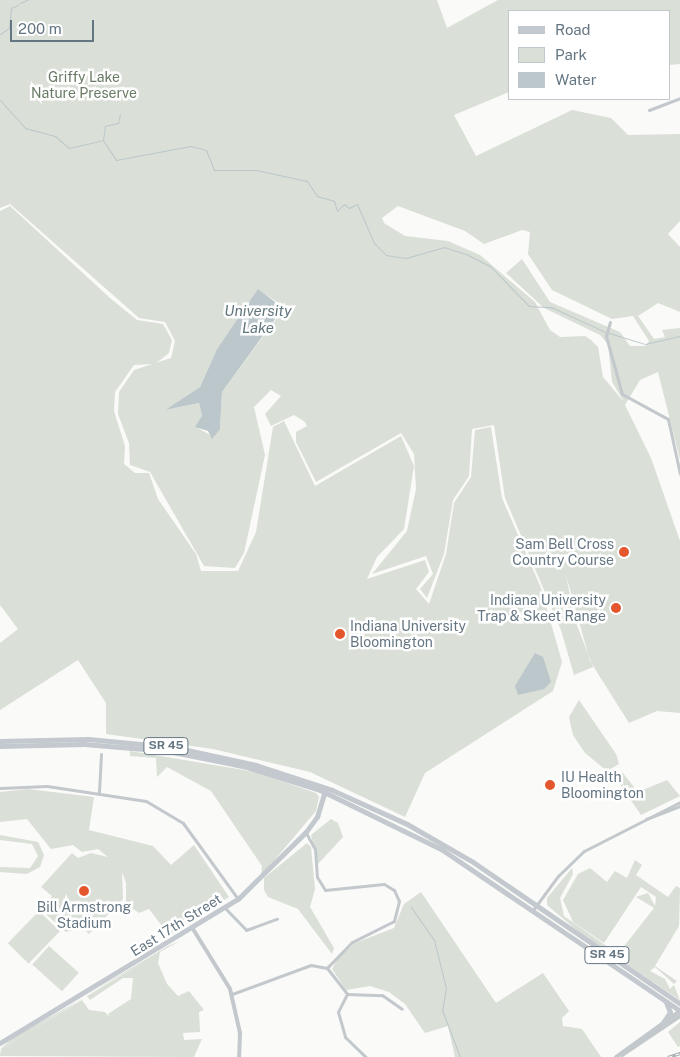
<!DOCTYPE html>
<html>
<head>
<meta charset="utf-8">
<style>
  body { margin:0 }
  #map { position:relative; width:680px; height:1057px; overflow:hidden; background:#fafaf8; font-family:"Public Sans",sans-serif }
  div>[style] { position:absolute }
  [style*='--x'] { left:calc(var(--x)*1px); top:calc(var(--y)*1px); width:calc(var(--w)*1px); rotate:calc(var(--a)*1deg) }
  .green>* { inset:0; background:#dadfd7; transform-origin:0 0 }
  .water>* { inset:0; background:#bbc7cb }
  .stream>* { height:1px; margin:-0.5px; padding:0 0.5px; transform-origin:0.5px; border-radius:0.5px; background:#bbc7cb }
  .minor>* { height:3px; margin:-1.5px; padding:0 1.5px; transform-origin:1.5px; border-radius:1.5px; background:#c3c8cc }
  .tertiary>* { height:4px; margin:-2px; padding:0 2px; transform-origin:2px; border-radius:2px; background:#c3c8cc }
  .secondary>* { height:4.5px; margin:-2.25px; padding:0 2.25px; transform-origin:2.25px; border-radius:2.25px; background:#c3c9ce }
  .trunk>* { height:5px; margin:-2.5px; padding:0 2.5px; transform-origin:2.5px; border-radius:2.5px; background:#c3c9ce }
  .rail>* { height:3px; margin-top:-1.5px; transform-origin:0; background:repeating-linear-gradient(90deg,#fff 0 4px,#a2aab0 0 8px); box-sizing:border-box; border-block:1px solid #a2aab0 }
  .dots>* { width:14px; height:14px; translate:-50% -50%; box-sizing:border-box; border:2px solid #fff; border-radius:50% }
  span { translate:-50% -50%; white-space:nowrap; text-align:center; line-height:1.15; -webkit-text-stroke:5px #fff; paint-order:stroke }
  .shield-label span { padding:1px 4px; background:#fff; border:1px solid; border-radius:4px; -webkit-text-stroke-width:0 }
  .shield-label { font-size:12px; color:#657683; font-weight:700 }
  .park-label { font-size:14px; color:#687a64 }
  .poi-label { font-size:14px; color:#657683 }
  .right { translate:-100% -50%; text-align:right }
  .left { translate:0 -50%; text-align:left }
  .street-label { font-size:14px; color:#657683 }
  .water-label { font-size:15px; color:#60757c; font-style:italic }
  .legend { position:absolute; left:508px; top:10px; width:162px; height:90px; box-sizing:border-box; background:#fff; border:1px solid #c1c8cd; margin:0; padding:6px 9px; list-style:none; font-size:15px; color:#657683 }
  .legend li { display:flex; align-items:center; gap:10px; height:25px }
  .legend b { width:25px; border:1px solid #c1c8cd }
  .scale { position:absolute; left:10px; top:20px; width:84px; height:22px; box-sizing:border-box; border:2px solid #657683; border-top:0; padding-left:6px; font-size:15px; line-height:18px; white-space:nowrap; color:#657683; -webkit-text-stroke:4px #fff; paint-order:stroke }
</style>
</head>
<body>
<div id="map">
  <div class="green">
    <div style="clip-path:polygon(evenodd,0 0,437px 0,447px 28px,498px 0,680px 0,680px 64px,669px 65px,669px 11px,509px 11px,509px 92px,454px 115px,476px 156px,572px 110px,611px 118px,628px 135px,680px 134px,680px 221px,668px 234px,680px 247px,680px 312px,658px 303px,638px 316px,654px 339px,665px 337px,662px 330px,680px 328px,680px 460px,658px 372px,640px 380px,625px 405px,651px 458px,680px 541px,680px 713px,657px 711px,629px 723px,590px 661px,566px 575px,575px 620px,593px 667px,574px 675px,561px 630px,505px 498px,494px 425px,472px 429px,469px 476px,453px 500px,444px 554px,427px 598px,420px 589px,433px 574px,426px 556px,372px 574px,407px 531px,416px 489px,414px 454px,401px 433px,316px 482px,296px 442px,296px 432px,307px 426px,305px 422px,294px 415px,271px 426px,265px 414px,281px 396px,271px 390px,254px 407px,265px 455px,244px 553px,235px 568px,204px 566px,150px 472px,130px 465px,129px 443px,118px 414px,119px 392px,134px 370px,171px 358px,175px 341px,165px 322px,139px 318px,10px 204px,0 208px,0 0,398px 206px,465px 231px,484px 244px,522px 230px,530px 232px,528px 254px,552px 290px,612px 319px,633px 316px,649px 341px,646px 346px,630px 346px,620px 332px,550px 302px,522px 259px,506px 273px,544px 308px,600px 335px,608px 344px,612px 382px,624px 402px,603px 377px,598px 347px,591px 340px,585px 336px,560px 337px,550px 330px,535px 302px,480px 255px,448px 241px,405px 236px,384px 223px,382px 218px,398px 206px,0 0,258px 290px,282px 305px,279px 315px,222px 392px,220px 429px,212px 436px,196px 427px,202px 416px,199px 403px,165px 410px,200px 387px,217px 349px,258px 290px)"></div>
    <div style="clip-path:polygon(10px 206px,110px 298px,137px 320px,163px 324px,172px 340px,169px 353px,155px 364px,134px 365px,115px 392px,114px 411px,125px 446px,124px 464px,135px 473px,149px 473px,158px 499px,196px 554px,201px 571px,238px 571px,256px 532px,273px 427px,284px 421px,315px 486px,401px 436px,414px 466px,404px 529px,377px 557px,367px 579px,425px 560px,429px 572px,416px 589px,429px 604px,446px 554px,454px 503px,471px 477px,475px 430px,491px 427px,502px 498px,541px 588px,562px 662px,553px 691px,425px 773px,405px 817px,310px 772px,213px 749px,106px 734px,106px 703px,78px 660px,0 710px,0 643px,18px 629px,0 605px,0 211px)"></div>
    <div style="clip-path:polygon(579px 700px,616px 754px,619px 764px,607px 771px,585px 753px,573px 735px,569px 717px)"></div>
    <div style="clip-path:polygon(130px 751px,256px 772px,316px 793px,319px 797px,316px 811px,261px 876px,262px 866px,211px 791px,167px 767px,157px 777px,156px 758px,130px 756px)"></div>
    <div style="clip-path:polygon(622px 772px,638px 792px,667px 780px,680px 796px,641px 815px,617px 780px)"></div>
    <div style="clip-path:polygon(28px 789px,94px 797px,89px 830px,153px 846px,171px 865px,194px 845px,229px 897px,169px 935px,149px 909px,139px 913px,126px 904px,126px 883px,122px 872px,123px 899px,89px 934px,83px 928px,66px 932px,41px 910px,52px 896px,41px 887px,72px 853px,78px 858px,91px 853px,108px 857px,98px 849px,82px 852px,73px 845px,51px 849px,27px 819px,0 822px,0 792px)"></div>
    <div style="clip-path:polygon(331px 819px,338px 823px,343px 837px,318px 864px,311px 835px)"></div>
    <div style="clip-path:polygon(0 835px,38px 842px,44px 855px,40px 867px,27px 874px,0 872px,0 867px,30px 868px,38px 856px,32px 844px,0 840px)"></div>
    <div style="clip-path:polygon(307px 843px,311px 847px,315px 889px,310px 907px,334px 948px,332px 954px,298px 909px,268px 897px,264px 890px,264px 878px)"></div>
    <div style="clip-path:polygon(635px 860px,642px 865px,636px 875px,668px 897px,676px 886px,680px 888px,679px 926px,655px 966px,677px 981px,674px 984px,655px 967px,650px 971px,665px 979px,670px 989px,674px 985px,680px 1000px,580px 933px,547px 905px,547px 898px,572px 868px,573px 874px,560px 898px,564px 916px,629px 962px,618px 954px,654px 908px,636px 897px,648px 893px,655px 906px,656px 897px,641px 887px,604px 943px,573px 922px,563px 900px,578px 874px,590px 868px,607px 882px,615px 871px,627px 878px)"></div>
    <div style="clip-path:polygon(421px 892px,496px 1003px,543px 973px,569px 1011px,562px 1018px,563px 1026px,582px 1029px,601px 1057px,455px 1057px,448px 1026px,425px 1033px,405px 1004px,389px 992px,370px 986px,346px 990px,332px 969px,338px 958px,355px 943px,394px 928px,404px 904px)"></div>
    <div style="left:39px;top:911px;width:29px;height:45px;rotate:44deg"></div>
    <div style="clip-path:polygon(180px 941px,160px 952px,158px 963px,167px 984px,178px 996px,189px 991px,204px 1010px,199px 1012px,200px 1032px,183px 1033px,184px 1040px,202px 1039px,194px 1057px,0 1056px,1px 1049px,82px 1000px,89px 1010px,105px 1012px,110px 1018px,108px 1014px,131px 999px,133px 978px,123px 978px,90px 1000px,87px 996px,139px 965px,88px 994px,168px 946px)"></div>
    <div style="left:49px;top:946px;width:40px;height:25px;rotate:42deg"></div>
    <div style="clip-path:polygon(84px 998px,26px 1034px,0 1049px,14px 1037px)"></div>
    <div style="clip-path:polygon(680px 1022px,680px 1046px,678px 1047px,668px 1032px)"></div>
  </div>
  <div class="water">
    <div style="clip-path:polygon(258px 289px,283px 308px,222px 392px,220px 429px,212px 439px,208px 431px,195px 427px,202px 416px,199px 403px,165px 410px,200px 387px,217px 349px)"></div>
    <div style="clip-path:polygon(535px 653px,543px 657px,551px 682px,544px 689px,518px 695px,515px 686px)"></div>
  </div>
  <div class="stream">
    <div style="--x:20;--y:3;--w:8;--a:-23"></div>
    <div style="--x:0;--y:34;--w:11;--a:-34"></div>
    <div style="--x:9;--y:28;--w:20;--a:-84"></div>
    <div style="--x:11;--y:8;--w:8;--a:-23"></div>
    <div style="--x:0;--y:100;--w:38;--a:48"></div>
    <div style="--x:25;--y:128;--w:31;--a:15"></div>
    <div style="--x:55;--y:136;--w:18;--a:41"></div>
    <div style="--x:69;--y:148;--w:35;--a:-13"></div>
    <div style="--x:103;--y:140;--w:24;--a:57"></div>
    <div style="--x:116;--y:160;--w:76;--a:-10.6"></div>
    <div style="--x:191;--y:146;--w:16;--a:15"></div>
    <div style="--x:206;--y:150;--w:22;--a:68"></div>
    <div style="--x:214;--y:170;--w:42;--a:0"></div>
    <div style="--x:256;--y:170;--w:52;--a:12.2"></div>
    <div style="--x:307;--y:181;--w:18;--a:56"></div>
    <div style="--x:317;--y:196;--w:18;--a:16"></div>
    <div style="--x:334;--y:201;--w:10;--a:73"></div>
    <div style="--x:337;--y:211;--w:10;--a:-45"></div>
    <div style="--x:344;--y:204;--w:6;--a:39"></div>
    <div style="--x:349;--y:208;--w:9;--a:-27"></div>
    <div style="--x:357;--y:204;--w:43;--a:66.4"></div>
    <div style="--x:374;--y:243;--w:17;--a:45"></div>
    <div style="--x:386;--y:255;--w:20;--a:9"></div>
    <div style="--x:406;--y:258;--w:40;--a:-16"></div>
    <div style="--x:444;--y:247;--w:23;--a:18"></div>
    <div style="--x:466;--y:254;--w:27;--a:27"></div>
    <div style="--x:490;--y:266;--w:56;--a:45.7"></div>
    <div style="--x:529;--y:306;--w:22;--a:3"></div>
    <div style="--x:551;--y:307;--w:60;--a:24.8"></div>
    <div style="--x:103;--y:140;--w:14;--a:-82"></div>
    <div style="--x:105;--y:126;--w:13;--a:-13"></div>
    <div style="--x:118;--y:123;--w:9;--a:-77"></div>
    <div style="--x:609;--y:333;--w:38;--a:17"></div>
    <div style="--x:645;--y:344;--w:36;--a:-13"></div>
    <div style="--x:411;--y:907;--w:40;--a:55.1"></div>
    <div style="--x:434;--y:940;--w:49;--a:76"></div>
    <div style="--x:446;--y:988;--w:22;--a:100"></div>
    <div style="--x:442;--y:1010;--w:50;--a:69"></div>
  </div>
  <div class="minor">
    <div style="--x:649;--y:110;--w:33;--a:-21"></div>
    <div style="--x:610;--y:322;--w:15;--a:106"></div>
    <div style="--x:606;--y:336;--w:60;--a:74.6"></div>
    <div style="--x:622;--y:394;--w:52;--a:28.5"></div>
    <div style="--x:668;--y:419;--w:56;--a:77.7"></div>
    <div style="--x:0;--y:788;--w:47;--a:-2.4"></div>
    <div style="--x:47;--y:786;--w:100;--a:8.6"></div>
    <div style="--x:146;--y:801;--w:43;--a:30.7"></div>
    <div style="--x:183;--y:823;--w:94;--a:54.1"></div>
    <div style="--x:99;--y:792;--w:38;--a:-87"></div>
    <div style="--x:646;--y:819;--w:36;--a:-21"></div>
    <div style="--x:306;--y:833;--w:18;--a:61"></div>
    <div style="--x:315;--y:849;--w:28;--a:86"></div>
    <div style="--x:317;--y:877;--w:15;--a:58"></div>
    <div style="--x:325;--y:890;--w:59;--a:-5.8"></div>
    <div style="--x:384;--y:884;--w:12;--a:31"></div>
    <div style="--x:394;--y:890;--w:12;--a:66"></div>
    <div style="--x:399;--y:901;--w:21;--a:104"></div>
    <div style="--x:394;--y:921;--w:47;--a:153.4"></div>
    <div style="--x:352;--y:942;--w:36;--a:134"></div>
    <div style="--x:225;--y:908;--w:30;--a:46"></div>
    <div style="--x:246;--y:930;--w:33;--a:-20"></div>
    <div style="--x:533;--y:910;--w:42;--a:-53.7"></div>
    <div style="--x:558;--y:876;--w:36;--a:-44"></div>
    <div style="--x:584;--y:851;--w:108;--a:-27"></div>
    <div style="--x:232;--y:994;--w:84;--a:-20.2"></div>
    <div style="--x:311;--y:965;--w:16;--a:11"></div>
    <div style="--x:327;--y:968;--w:33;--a:52"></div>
    <div style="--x:347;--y:994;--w:20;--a:117"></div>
    <div style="--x:338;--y:1012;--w:26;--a:74"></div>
    <div style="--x:345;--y:1037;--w:29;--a:44"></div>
    <div style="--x:347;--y:994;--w:35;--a:2"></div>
    <div style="--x:382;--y:995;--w:24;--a:35"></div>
  </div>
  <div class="tertiary">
    <div style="--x:193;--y:929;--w:70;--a:58.3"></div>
    <div style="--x:230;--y:989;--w:45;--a:77.2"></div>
    <div style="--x:240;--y:1033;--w:24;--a:92"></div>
    <div style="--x:622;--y:1055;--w:70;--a:-33.9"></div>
    <div style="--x:616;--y:1057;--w:79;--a:-35.7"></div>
  </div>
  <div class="secondary">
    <div style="--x:0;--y:1043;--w:278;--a:-31.2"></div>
    <div style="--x:238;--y:899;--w:95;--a:-44.6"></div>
    <div style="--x:306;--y:832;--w:19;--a:-54"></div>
    <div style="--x:317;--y:817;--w:27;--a:-73"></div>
  </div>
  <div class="trunk">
    <div style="--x:0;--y:741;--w:88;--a:-1.3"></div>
    <div style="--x:88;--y:739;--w:85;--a:5.4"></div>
    <div style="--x:173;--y:747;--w:85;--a:12.2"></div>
    <div style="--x:256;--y:765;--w:80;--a:18.2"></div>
    <div style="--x:332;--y:790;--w:82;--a:24.4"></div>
    <div style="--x:407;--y:824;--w:76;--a:29.9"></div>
    <div style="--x:473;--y:862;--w:251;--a:34.4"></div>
    <div style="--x:0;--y:746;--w:84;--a:-1.4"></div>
    <div style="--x:84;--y:744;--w:84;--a:4.8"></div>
    <div style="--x:168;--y:751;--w:81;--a:11.4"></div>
    <div style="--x:247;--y:767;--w:77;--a:17.5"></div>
    <div style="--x:320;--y:790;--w:135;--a:26"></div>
    <div style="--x:441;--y:849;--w:289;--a:34.1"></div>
    <div style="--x:662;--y:1024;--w:14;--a:-56"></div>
    <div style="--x:670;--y:1012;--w:11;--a:-112"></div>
  </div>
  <div class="rail">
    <div style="--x:668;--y:1057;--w:13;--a:-18"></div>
  </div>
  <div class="dots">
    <div style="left:624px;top:552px;background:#e4572e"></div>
    <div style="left:616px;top:608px;background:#e4572e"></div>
    <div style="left:340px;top:634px;background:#e4572e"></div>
    <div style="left:550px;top:785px;background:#e4572e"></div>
    <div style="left:84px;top:891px;background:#e4572e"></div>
  </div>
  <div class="shield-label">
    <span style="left:166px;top:746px">SR 45</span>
    <span style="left:607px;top:955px">SR 45</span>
  </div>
  <div class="park-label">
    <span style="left:84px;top:85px">Griffy Lake<br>Nature Preserve</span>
  </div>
  <div class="poi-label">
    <span class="right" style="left:614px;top:552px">Sam Bell Cross<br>Country Course</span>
    <span class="right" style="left:606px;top:608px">Indiana University<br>Trap &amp; Skeet Range</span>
    <span class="left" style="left:350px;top:634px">Indiana University<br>Bloomington</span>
    <span class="left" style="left:561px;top:785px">IU Health<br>Bloomington</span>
    <span style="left:84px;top:915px">Bill Armstrong<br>Stadium</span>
  </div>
  <div class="street-label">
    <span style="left:176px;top:925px;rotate:-32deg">East 17th Street</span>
  </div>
  <div class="water-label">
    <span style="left:258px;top:319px">University<br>Lake</span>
  </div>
  <ul class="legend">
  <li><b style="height:6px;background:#c3c9ce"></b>Road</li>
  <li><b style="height:14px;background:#dadfd7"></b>Park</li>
  <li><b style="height:14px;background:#bbc7cb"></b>Water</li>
  </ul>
  <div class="scale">200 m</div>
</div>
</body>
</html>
